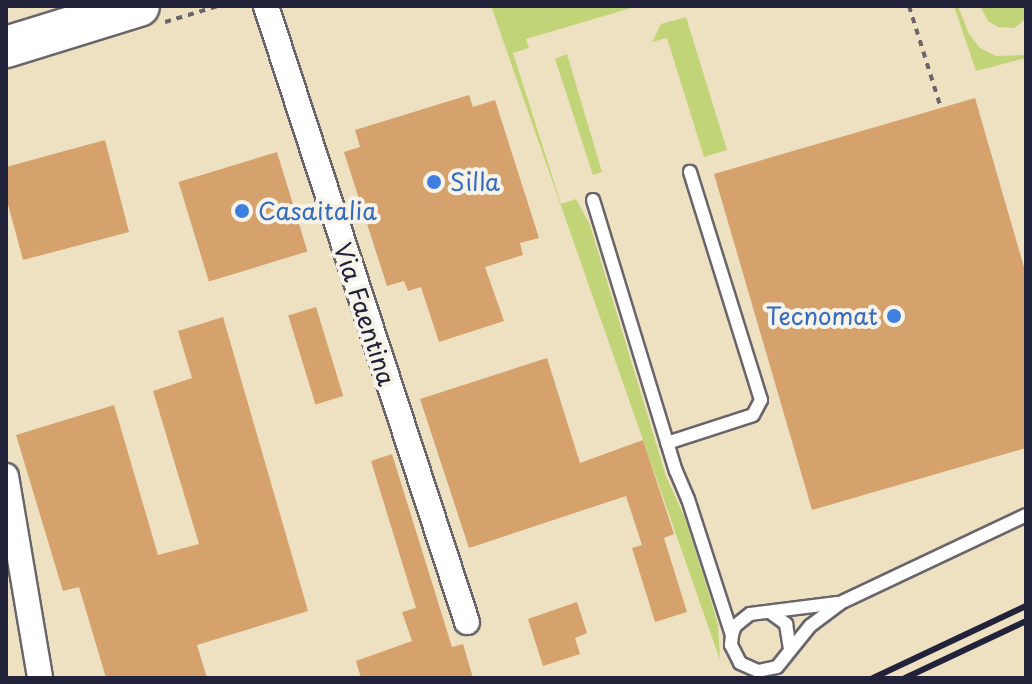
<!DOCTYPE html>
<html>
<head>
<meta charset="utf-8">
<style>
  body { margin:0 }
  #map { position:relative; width:1032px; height:684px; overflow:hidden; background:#ede1c2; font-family:"Playpen Sans",sans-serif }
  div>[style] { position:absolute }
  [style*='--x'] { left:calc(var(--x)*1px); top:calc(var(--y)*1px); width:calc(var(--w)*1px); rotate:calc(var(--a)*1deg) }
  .green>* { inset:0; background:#c1d578 }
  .building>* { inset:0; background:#d5a26e; transform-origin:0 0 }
  .path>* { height:4px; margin-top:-2px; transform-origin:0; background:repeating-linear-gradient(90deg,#69656a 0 6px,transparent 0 12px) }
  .roads { filter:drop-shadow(2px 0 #69656a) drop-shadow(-2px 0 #69656a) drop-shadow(0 2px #69656a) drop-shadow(0 -2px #69656a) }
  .service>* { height:12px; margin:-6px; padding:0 6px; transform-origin:6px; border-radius:6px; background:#fff }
  .minor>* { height:24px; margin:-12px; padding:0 12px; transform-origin:12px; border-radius:12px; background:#fff }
  .primary>* { height:40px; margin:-20px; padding:0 20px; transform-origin:20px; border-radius:20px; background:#fff }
  .rail>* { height:6px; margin:-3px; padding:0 3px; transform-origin:3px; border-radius:3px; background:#22223b }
  .dots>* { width:22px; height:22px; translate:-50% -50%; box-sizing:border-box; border:4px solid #f7f3e8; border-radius:50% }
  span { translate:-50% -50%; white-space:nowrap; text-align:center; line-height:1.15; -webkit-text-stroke:8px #f7f3e8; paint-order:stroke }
  .shop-label { font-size:24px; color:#366cbe }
  .left { translate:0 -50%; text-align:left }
  .right { translate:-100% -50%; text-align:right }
  .street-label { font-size:24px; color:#22223b }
  .frame { position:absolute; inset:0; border:8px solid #22223b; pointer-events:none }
</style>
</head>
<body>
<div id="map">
  <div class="green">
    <div style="clip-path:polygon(491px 6px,638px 6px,526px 39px,529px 48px,513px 53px,561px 204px,576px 199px,590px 225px,666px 476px,685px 518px,710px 597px,718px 625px,720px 660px)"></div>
    <div style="clip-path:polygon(954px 6px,958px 6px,969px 34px,980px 48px,996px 56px,1026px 55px,1026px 58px,976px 71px)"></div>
    <div style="clip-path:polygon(980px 6px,1026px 6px,1026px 19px,1014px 28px,998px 27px,988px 21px)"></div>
    <div style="clip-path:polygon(686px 17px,727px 150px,704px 157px,667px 38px,652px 42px,661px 24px)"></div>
    <div style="clip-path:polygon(567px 54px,602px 172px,593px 175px,555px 59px)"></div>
  </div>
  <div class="building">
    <div style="clip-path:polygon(469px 95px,473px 107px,495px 100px,539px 238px,520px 243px,523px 255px,485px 267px,504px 321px,439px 342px,421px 287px,408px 291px,404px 281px,387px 286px,344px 152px,360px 147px,355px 130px)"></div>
    <div style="clip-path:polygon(975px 98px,1026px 274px,1026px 448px,812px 510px,714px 174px)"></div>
    <div style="clip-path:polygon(105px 140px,129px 232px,23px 260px,6px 197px,6px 167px)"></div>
    <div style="left:277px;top:152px;width:104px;height:103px;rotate:73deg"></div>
    <div style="left:316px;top:307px;width:93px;height:29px;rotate:73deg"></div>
    <div style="clip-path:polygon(223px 317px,308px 611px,197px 645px,207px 678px,106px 678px,79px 587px,63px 591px,16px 435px,114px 405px,158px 555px,199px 544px,153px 391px,192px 378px,178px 331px)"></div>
    <div style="clip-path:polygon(547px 358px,580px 463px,643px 440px,674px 534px,664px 538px,687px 612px,655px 622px,632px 548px,642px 545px,626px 496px,469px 548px,420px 399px)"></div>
    <div style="clip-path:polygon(392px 454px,452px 647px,463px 644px,473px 678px,361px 678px,356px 661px,412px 641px,402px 612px,416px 608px,371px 461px)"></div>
    <div style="clip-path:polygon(577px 602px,587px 633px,575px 638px,580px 654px,543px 666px,528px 619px)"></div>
  </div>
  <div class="path">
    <div style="--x:909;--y:6;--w:107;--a:72.6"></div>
    <div style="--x:165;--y:22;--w:55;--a:-16.8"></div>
  </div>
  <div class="roads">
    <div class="service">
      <div style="--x:593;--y:200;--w:283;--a:73"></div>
      <div style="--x:676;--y:471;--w:30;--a:67"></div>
      <div style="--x:688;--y:499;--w:143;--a:72.1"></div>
      <div style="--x:732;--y:635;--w:10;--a:96"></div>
      <div style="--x:731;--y:645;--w:20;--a:63"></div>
      <div style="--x:740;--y:663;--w:20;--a:24"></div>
      <div style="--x:758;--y:671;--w:19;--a:-12"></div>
      <div style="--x:777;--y:667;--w:53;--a:-51.2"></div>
      <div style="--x:810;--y:626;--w:38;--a:-37"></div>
      <div style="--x:840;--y:603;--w:206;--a:-25.3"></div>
      <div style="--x:667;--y:443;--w:90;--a:-18"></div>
      <div style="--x:753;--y:415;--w:17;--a:-62"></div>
      <div style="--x:761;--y:400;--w:239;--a:-107.3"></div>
      <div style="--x:771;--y:613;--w:19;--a:36"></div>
      <div style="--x:786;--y:624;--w:25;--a:81"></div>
      <div style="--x:732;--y:635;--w:9;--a:-72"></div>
      <div style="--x:735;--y:626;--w:19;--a:-39"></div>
      <div style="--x:750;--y:614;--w:88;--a:-7.2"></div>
    </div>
    <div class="minor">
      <div style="--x:266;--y:6;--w:648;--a:71.93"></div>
      <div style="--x:6;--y:476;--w:205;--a:80.4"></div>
    </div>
    <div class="primary">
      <div style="--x:6;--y:47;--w:139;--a:-17.1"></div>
    </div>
  </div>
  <div class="rail">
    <div style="--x:873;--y:678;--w:169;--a:-25.2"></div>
    <div style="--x:905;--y:678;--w:134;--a:-25.2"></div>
  </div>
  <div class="dots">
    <div style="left:434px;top:182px;background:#3f7fe0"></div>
    <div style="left:242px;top:211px;background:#3f7fe0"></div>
    <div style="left:894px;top:316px;background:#3f7fe0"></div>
  </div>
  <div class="shop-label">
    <span class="left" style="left:450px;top:182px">Silla</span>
    <span class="left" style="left:258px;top:211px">Casaitalia</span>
    <span class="right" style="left:878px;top:316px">Tecnomat</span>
  </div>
  <div class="street-label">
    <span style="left:365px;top:314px;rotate:72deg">Via Faentina</span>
  </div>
  <div class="frame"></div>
</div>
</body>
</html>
